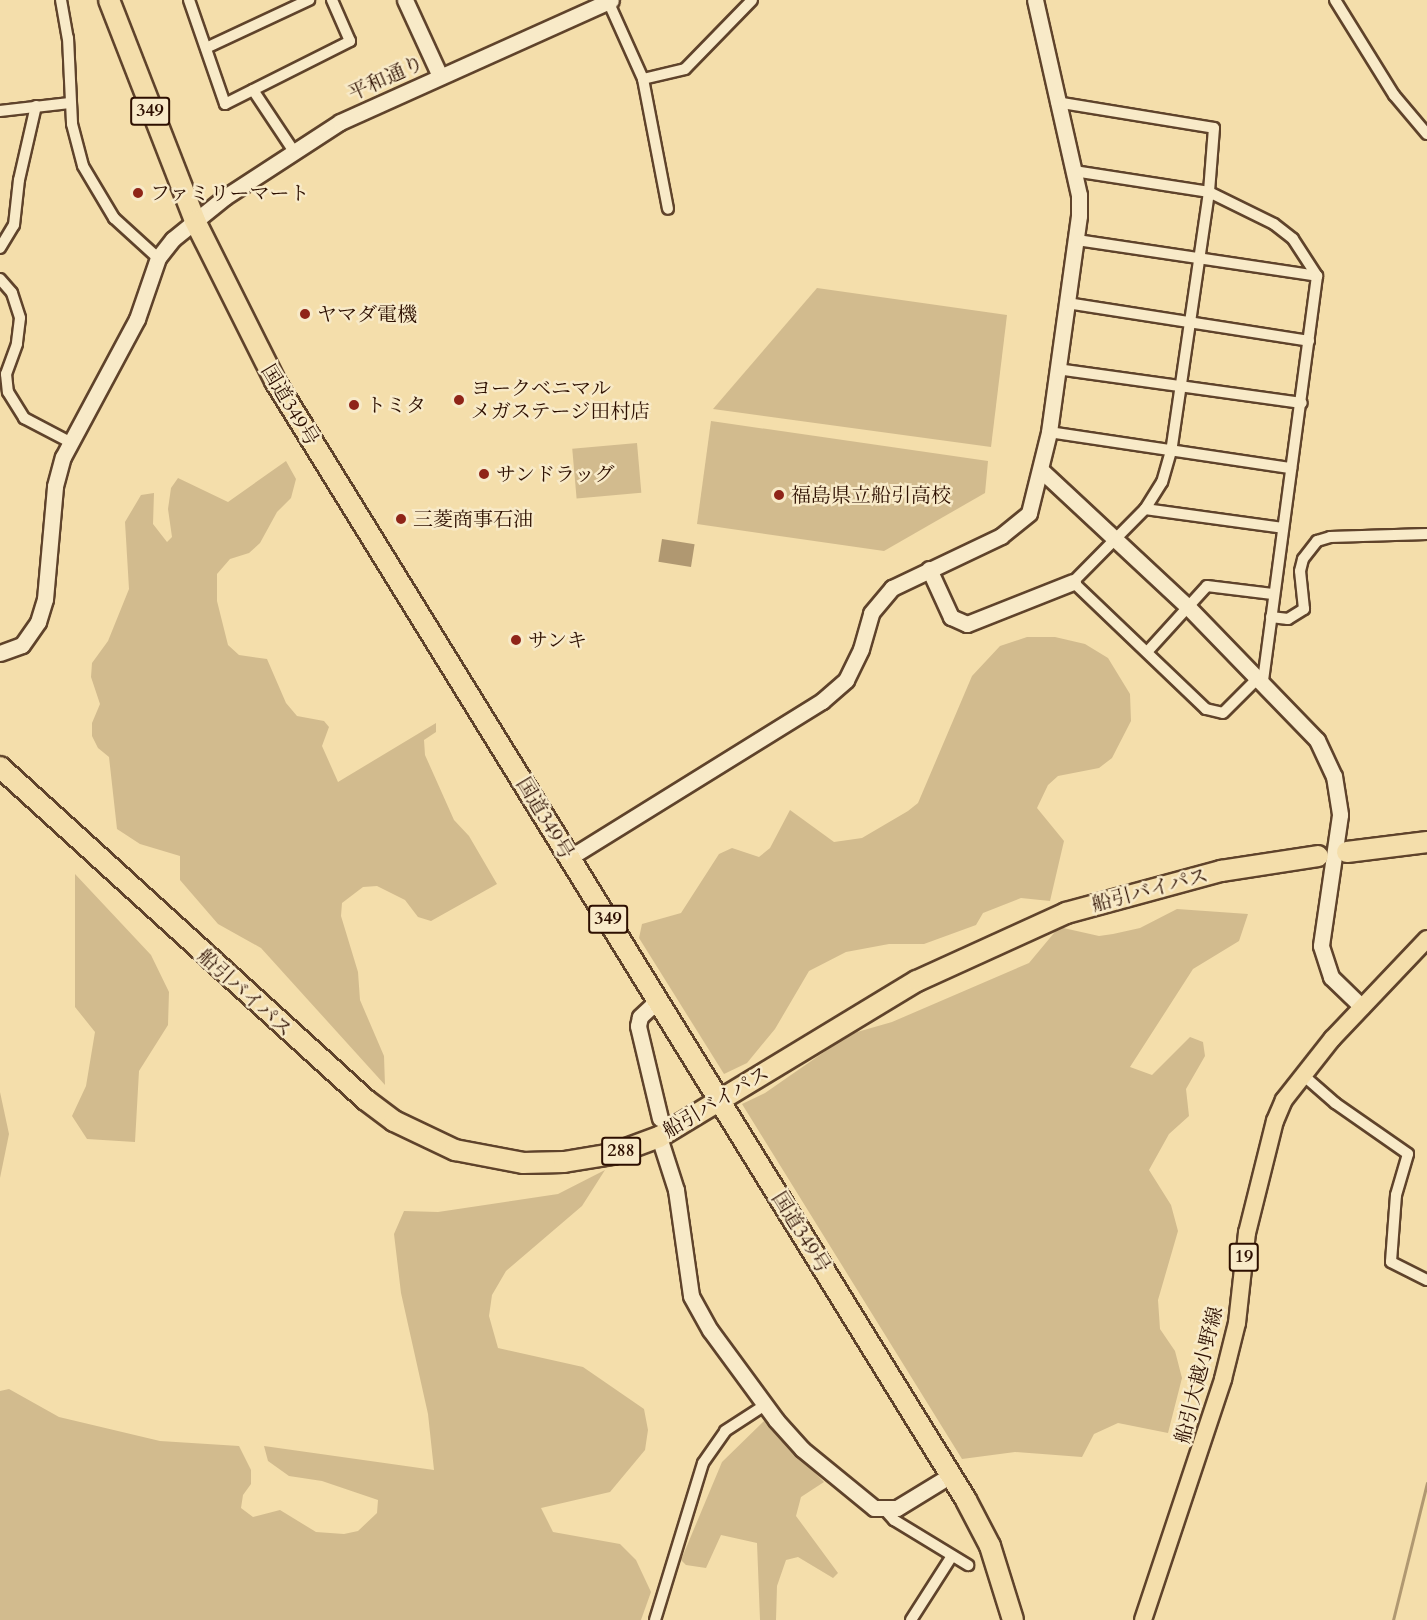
<!DOCTYPE html>
<html>
<head>
<meta charset="utf-8">
<style>
  body { margin:0 }
  #map { position:relative; width:1427px; height:1620px; overflow:hidden; background:#f4deab; font-family:Cardo,"Noto Serif JP",serif }
  div>[style] { position:absolute }
  [style*='--x'] { left:calc(var(--x)*1px); top:calc(var(--y)*1px); width:calc(var(--w)*1px); rotate:calc(var(--a)*1deg) }
  .green>* { inset:0; background:#d2bb8e; transform-origin:0 0 }
  .water>* { inset:0; background:#b09871; transform-origin:0 0 }
  .stream>* { height:3px; margin:-1.5px; padding:0 1.5px; transform-origin:1.5px; border-radius:1.5px; background:#b09871 }
  .roads { filter:drop-shadow(2px 0 #5f432b) drop-shadow(-2px 0 #5f432b) drop-shadow(0 2px #5f432b) drop-shadow(0 -2px #5f432b) }
  .street>* { height:10px; margin:-5px; padding:0 5px; transform-origin:5px; border-radius:5px; background:#f8eac8 }
  .secondary>* { height:15px; margin:-7.5px; padding:0 7.5px; transform-origin:7.5px; border-radius:7.5px; background:#f8eac8 }
  .primary>* { height:16px; margin:-8px; padding:0 8px; transform-origin:8px; border-radius:8px; background:#f4deab }
  .highway>* { height:20px; margin:-10px; padding:0 10px; transform-origin:10px; border-radius:10px; background:#f4deab }
  .dots>* { width:16px; height:16px; translate:-50% -50%; box-sizing:border-box; border:3px solid #f8eac8; border-radius:50% }
  span { translate:-50% -50%; white-space:nowrap; text-align:center; line-height:1.15; -webkit-text-stroke:5px #f8eac8; paint-order:stroke }
  .shield-label span { padding:2px 4px; background:#f8eac8; border:2px solid; border-radius:4px; -webkit-text-stroke-width:0 }
  .shield-label { font-size:18px; color:#2d0f00; font-weight:700 }
  .street-label { font-size:20px; color:#2d0f00 }
  .poi-label { font-size:20px; color:#2d0f00 }
  .left { translate:0 -50%; text-align:left }
</style>
</head>
<body>
<div id="map">
  <div class="green">
    <div style="clip-path:polygon(817px 288px,1007px 315px,991px 447px,713px 409px)"></div>
    <div style="clip-path:polygon(711px 421px,988px 461px,985px 493px,884px 551px,697px 524px)"></div>
    <div style="left:637px;top:443px;width:50px;height:65px;rotate:85deg"></div>
    <div style="clip-path:polygon(286px 461px,296px 479px,291px 498px,277px 512px,260px 543px,249px 553px,230px 559px,217px 574px,217px 601px,228px 645px,239px 655px,267px 659px,286px 703px,297px 716px,324px 721px,329px 727px,322px 746px,338px 782px,436px 723px,436px 732px,424px 740px,425px 755px,454px 820px,469px 836px,497px 884px,431px 921px,418px 917px,405px 900px,377px 886px,363px 887px,342px 903px,341px 916px,358px 972px,360px 1000px,384px 1056px,385px 1085px,261px 948px,218px 924px,180px 880px,180px 856px,140px 844px,117px 829px,109px 757px,98px 748px,92px 736px,92px 723px,100px 704px,91px 677px,92px 663px,108px 641px,129px 589px,125px 522px,141px 495px,154px 493px,153px 524px,167px 542px,172px 537px,168px 509px,171px 488px,178px 478px,228px 502px)"></div>
    <div style="clip-path:polygon(1027px 637px,1055px 637px,1085px 644px,1108px 658px,1130px 694px,1131px 721px,1112px 758px,1099px 768px,1058px 776px,1048px 785px,1037px 808px,1064px 841px,1050px 901px,1021px 898px,983px 913px,976px 925px,924px 944px,889px 944px,846px 952px,809px 971px,775px 1029px,747px 1063px,724px 1074px,639px 938px,642px 924px,681px 913px,719px 854px,732px 848px,759px 857px,770px 848px,790px 810px,834px 842px,862px 838px,908px 811px,918px 803px,972px 676px,1000px 646px)"></div>
    <div style="clip-path:polygon(75px 874px,151px 955px,169px 992px,168px 1025px,139px 1071px,135px 1142px,87px 1139px,72px 1116px,86px 1086px,95px 1032px,75px 1007px)"></div>
    <div style="clip-path:polygon(1177px 909px,1248px 914px,1239px 941px,1193px 969px,1130px 1067px,1152px 1075px,1190px 1037px,1203px 1042px,1205px 1056px,1186px 1089px,1189px 1116px,1169px 1134px,1149px 1170px,1171px 1205px,1178px 1231px,1158px 1300px,1160px 1329px,1175px 1351px,1182px 1378px,1168px 1433px,1118px 1423px,1094px 1434px,1082px 1457px,1015px 1452px,962px 1459px,742px 1104px,765px 1093px,850px 1034px,892px 1022px,1029px 963px,1059px 927px,1099px 936px,1113px 934px,1140px 928px)"></div>
    <div style="clip-path:polygon(0 1092px,9px 1134px,0 1178px)"></div>
    <div style="clip-path:polygon(605px 1170px,582px 1206px,506px 1271px,492px 1295px,489px 1316px,498px 1348px,583px 1367px,644px 1409px,648px 1430px,645px 1450px,610px 1492px,541px 1508px,553px 1532px,620px 1544px,636px 1560px,651px 1592px,641px 1620px,0 1620px,0 1391px,9px 1389px,59px 1417px,160px 1441px,239px 1446px,251px 1470px,251px 1484px,243px 1495px,241px 1508px,253px 1517px,280px 1510px,316px 1532px,344px 1534px,358px 1531px,377px 1513px,378px 1500px,322px 1481px,289px 1476px,268px 1461px,264px 1446px,434px 1470px,428px 1414px,401px 1293px,394px 1234px,404px 1211px,438px 1212px,558px 1194px)"></div>
    <div style="clip-path:polygon(764px 1421px,824px 1482px,801px 1497px,796px 1516px,838px 1573px,833px 1578px,798px 1557px,786px 1560px,777px 1586px,776px 1620px,760px 1620px,757px 1543px,721px 1535px,706px 1568px,686px 1565px,681px 1560px,722px 1462px)"></div>
  </div>
  <div class="water">
    <div style="left:662px;top:539px;width:33px;height:23px;rotate:9deg"></div>
  </div>
  <div class="stream">
    <div style="--x:1393;--y:1620;--w:141;--a:-76.1"></div>
  </div>
  <div class="roads">
    <div class="street">
      <div style="--x:61;--y:0;--w:39;--a:80"></div>
      <div style="--x:68;--y:38;--w:86;--a:87.3"></div>
      <div style="--x:72;--y:124;--w:43;--a:75.3"></div>
      <div style="--x:83;--y:166;--w:61;--a:59.2"></div>
      <div style="--x:114;--y:218;--w:59;--a:42.3"></div>
      <div style="--x:189;--y:0;--w:110;--a:70.9"></div>
      <div style="--x:225;--y:104;--w:140;--a:-26.7"></div>
      <div style="--x:350;--y:41;--w:45;--a:-113.7"></div>
      <div style="--x:1335;--y:0;--w:112;--a:58.2"></div>
      <div style="--x:1394;--y:95;--w:51;--a:49.8"></div>
      <div style="--x:608;--y:1;--w:85;--a:65.8"></div>
      <div style="--x:643;--y:79;--w:132;--a:79.1"></div>
      <div style="--x:206;--y:48;--w:114;--a:-25"></div>
      <div style="--x:643;--y:79;--w:43;--a:-13.4"></div>
      <div style="--x:685;--y:69;--w:96;--a:-45.8"></div>
      <div style="--x:253;--y:90;--w:72;--a:56.3"></div>
      <div style="--x:1056;--y:102;--w:160;--a:9.3"></div>
      <div style="--x:1214;--y:128;--w:64;--a:94.5"></div>
      <div style="--x:1209;--y:192;--w:262;--a:98.3"></div>
      <div style="--x:1171;--y:451;--w:32;--a:106"></div>
      <div style="--x:1162;--y:482;--w:32;--a:122"></div>
      <div style="--x:1145;--y:509;--w:103;--a:134.6"></div>
      <div style="--x:1073;--y:582;--w:184;--a:43.7"></div>
      <div style="--x:1206;--y:709;--w:17;--a:13"></div>
      <div style="--x:1223;--y:713;--w:49;--a:-45"></div>
      <div style="--x:0;--y:111;--w:70;--a:-6.5"></div>
      <div style="--x:1074;--y:171;--w:137;--a:8.8"></div>
      <div style="--x:1209;--y:192;--w:72;--a:26.2"></div>
      <div style="--x:1274;--y:224;--w:24;--a:38"></div>
      <div style="--x:1293;--y:239;--w:44;--a:57"></div>
      <div style="--x:1317;--y:276;--w:410;--a:97.6"></div>
      <div style="--x:1077;--y:240;--w:243;--a:8.5"></div>
      <div style="--x:0;--y:248;--w:27;--a:-59"></div>
      <div style="--x:14;--y:225;--w:45;--a:-83.7"></div>
      <div style="--x:19;--y:180;--w:76;--a:-77.1"></div>
      <div style="--x:0;--y:279;--w:18;--a:49"></div>
      <div style="--x:12;--y:293;--w:26;--a:72"></div>
      <div style="--x:20;--y:318;--w:26;--a:97"></div>
      <div style="--x:17;--y:344;--w:32;--a:110"></div>
      <div style="--x:6;--y:374;--w:18;--a:84"></div>
      <div style="--x:8;--y:392;--w:31;--a:58"></div>
      <div style="--x:24;--y:418;--w:52;--a:27.6"></div>
      <div style="--x:1067;--y:303;--w:245;--a:8.9"></div>
      <div style="--x:1057;--y:369;--w:247;--a:7.9"></div>
      <div style="--x:1049;--y:432;--w:245;--a:8.5"></div>
      <div style="--x:1145;--y:509;--w:139;--a:7.8"></div>
      <div style="--x:1271;--y:617;--w:17;--a:7"></div>
      <div style="--x:1288;--y:619;--w:19;--a:-32"></div>
      <div style="--x:1304;--y:609;--w:38;--a:-96"></div>
      <div style="--x:1300;--y:571;--w:12;--a:-76"></div>
      <div style="--x:1303;--y:559;--w:23;--a:-52"></div>
      <div style="--x:1317;--y:541;--w:14;--a:-17"></div>
      <div style="--x:1330;--y:537;--w:97;--a:-1.8"></div>
      <div style="--x:1147;--y:652;--w:89;--a:-47.7"></div>
      <div style="--x:1207;--y:586;--w:66;--a:6.9"></div>
      <div style="--x:1303;--y:1075;--w:43;--a:41.2"></div>
      <div style="--x:1335;--y:1103;--w:89;--a:34.9"></div>
      <div style="--x:1408;--y:1154;--w:43;--a:106.3"></div>
      <div style="--x:1396;--y:1195;--w:67;--a:94.3"></div>
      <div style="--x:1391;--y:1262;--w:40;--a:26.6"></div>
      <div style="--x:884;--y:1509;--w:15;--a:48"></div>
      <div style="--x:894;--y:1520;--w:87;--a:31.3"></div>
      <div style="--x:655;--y:1620;--w:164;--a:-73"></div>
      <div style="--x:703;--y:1463;--w:39;--a:-55"></div>
      <div style="--x:725;--y:1431;--w:48;--a:-33"></div>
      <div style="--x:911;--y:1620;--w:76;--a:-57.4"></div>
    </div>
    <div class="secondary">
      <div style="--x:405;--y:0;--w:84;--a:65.3"></div>
      <div style="--x:1042;--y:471;--w:201;--a:43"></div>
      <div style="--x:1189;--y:608;--w:184;--a:45.9"></div>
      <div style="--x:1317;--y:740;--w:40;--a:65"></div>
      <div style="--x:1334;--y:776;--w:39;--a:81"></div>
      <div style="--x:1340;--y:815;--w:132;--a:98.3"></div>
      <div style="--x:1321;--y:946;--w:33;--a:72"></div>
      <div style="--x:1331;--y:977;--w:43;--a:44.1"></div>
      <div style="--x:929;--y:569;--w:53;--a:65.4"></div>
      <div style="--x:951;--y:617;--w:17;--a:24"></div>
      <div style="--x:967;--y:624;--w:114;--a:-21.6"></div>
      <div style="--x:0;--y:653;--w:23;--a:-20"></div>
      <div style="--x:22;--y:645;--w:28;--a:-55"></div>
      <div style="--x:38;--y:622;--w:24;--a:-73"></div>
      <div style="--x:45;--y:599;--w:113;--a:-84.9"></div>
      <div style="--x:55;--y:486;--w:30;--a:-75"></div>
      <div style="--x:63;--y:457;--w:157;--a:-61.8"></div>
      <div style="--x:137;--y:319;--w:65;--a:-71"></div>
      <div style="--x:158;--y:258;--w:24;--a:-52"></div>
      <div style="--x:173;--y:239;--w:67;--a:-38.9"></div>
      <div style="--x:225;--y:197;--w:137;--a:-33.1"></div>
      <div style="--x:340;--y:122;--w:297;--a:-24.2"></div>
      <div style="--x:569;--y:858;--w:298;--a:-31.8"></div>
      <div style="--x:822;--y:701;--w:32;--a:-41"></div>
      <div style="--x:846;--y:680;--w:34;--a:-64"></div>
      <div style="--x:861;--y:649;--w:37;--a:-74"></div>
      <div style="--x:871;--y:613;--w:33;--a:-50"></div>
      <div style="--x:892;--y:588;--w:121;--a:-25.5"></div>
      <div style="--x:1001;--y:536;--w:36;--a:-39"></div>
      <div style="--x:1029;--y:513;--w:83;--a:-76.1"></div>
      <div style="--x:1049;--y:432;--w:218;--a:-82.1"></div>
      <div style="--x:1079;--y:216;--w:21;--a:-90"></div>
      <div style="--x:1079;--y:195;--w:200;--a:-102.7"></div>
      <div style="--x:658;--y:1000;--w:25;--a:137"></div>
      <div style="--x:640;--y:1017;--w:9;--a:103"></div>
      <div style="--x:638;--y:1026;--w:95;--a:76.6"></div>
      <div style="--x:659;--y:1137;--w:56;--a:72.2"></div>
      <div style="--x:676;--y:1190;--w:107;--a:81.9"></div>
      <div style="--x:691;--y:1296;--w:39;--a:61"></div>
      <div style="--x:710;--y:1330;--w:112;--a:53.7"></div>
      <div style="--x:776;--y:1420;--w:39;--a:48"></div>
      <div style="--x:802;--y:1449;--w:93;--a:39.3"></div>
      <div style="--x:874;--y:1508;--w:23;--a:0"></div>
      <div style="--x:897;--y:1508;--w:63;--a:-31.4"></div>
    </div>
    <div class="primary">
      <div style="--x:1143;--y:1620;--w:254;--a:-71.6"></div>
      <div style="--x:1223;--y:1379;--w:58;--a:-76"></div>
      <div style="--x:1237;--y:1323;--w:91;--a:-83.7"></div>
      <div style="--x:1247;--y:1233;--w:115;--a:-76"></div>
      <div style="--x:1275;--y:1121;--w:23;--a:-67"></div>
      <div style="--x:1284;--y:1100;--w:78;--a:-51.8"></div>
      <div style="--x:1332;--y:1039;--w:138;--a:-46.5"></div>
    </div>
    <div class="highway">
      <div style="--x:109;--y:0;--w:237;--a:68.7"></div>
      <div style="--x:195;--y:221;--w:179;--a:63.4"></div>
      <div style="--x:275;--y:381;--w:1315;--a:58.3"></div>
      <div style="--x:966;--y:1500;--w:52;--a:62.4"></div>
      <div style="--x:990;--y:1546;--w:77;--a:72.7"></div>
      <div style="--x:0;--y:767;--w:495;--a:42.3"></div>
      <div style="--x:366;--y:1100;--w:35;--a:37"></div>
      <div style="--x:394;--y:1121;--w:68;--a:25.4"></div>
      <div style="--x:455;--y:1150;--w:69;--a:10.8"></div>
      <div style="--x:523;--y:1163;--w:41;--a:-1.4"></div>
      <div style="--x:564;--y:1162;--w:50;--a:-9.3"></div>
      <div style="--x:613;--y:1154;--w:49;--a:-20.3"></div>
      <div style="--x:659;--y:1137;--w:301;--a:-31.2"></div>
      <div style="--x:917;--y:981;--w:164;--a:-24.5"></div>
      <div style="--x:1066;--y:913;--w:161;--a:-15.2"></div>
      <div style="--x:1221;--y:871;--w:98;--a:-8.8"></div>
      <div style="--x:1347;--y:852;--w:81;--a:-7.1"></div>
    </div>
  </div>
  <div class="dots">
    <div style="left:138px;top:193px;background:#8f2418"></div>
    <div style="left:305px;top:314px;background:#8f2418"></div>
    <div style="left:459px;top:400px;background:#8f2418"></div>
    <div style="left:354px;top:405px;background:#8f2418"></div>
    <div style="left:484px;top:474px;background:#8f2418"></div>
    <div style="left:779px;top:495px;background:#8f2418"></div>
    <div style="left:401px;top:519px;background:#8f2418"></div>
    <div style="left:516px;top:640px;background:#8f2418"></div>
  </div>
  <div class="shield-label">
    <span style="left:150px;top:111px">349</span>
    <span style="left:608px;top:919px">349</span>
    <span style="left:621px;top:1151px">288</span>
    <span style="left:1244px;top:1257px">19</span>
  </div>
  <div class="street-label">
    <span style="left:386px;top:78px;rotate:-24deg">平和通り</span>
    <span style="left:290px;top:405px;rotate:59deg">国道349号</span>
    <span style="left:545px;top:818px;rotate:59deg">国道349号</span>
    <span style="left:1150px;top:890px;rotate:-15deg">船引バイパス</span>
    <span style="left:245px;top:993px;rotate:42deg">船引バイパス</span>
    <span style="left:716px;top:1102px;rotate:-31deg">船引バイパス</span>
    <span style="left:801px;top:1232px;rotate:58deg">国道349号</span>
    <span style="left:1199px;top:1375px;rotate:-76deg">船引大越小野線</span>
  </div>
  <div class="poi-label">
    <span class="left" style="left:150px;top:193px">ファミリーマート</span>
    <span class="left" style="left:317px;top:314px">ヤマダ電機</span>
    <span class="left" style="left:471px;top:400px">ヨークベニマル<br>メガステージ田村店</span>
    <span class="left" style="left:366px;top:405px">トミタ</span>
    <span class="left" style="left:496px;top:474px">サンドラッグ</span>
    <span class="left" style="left:791px;top:495px">福島県立船引高校</span>
    <span class="left" style="left:413px;top:519px">三菱商事石油</span>
    <span class="left" style="left:528px;top:640px">サンキ</span>
  </div>
</div>
</body>
</html>
